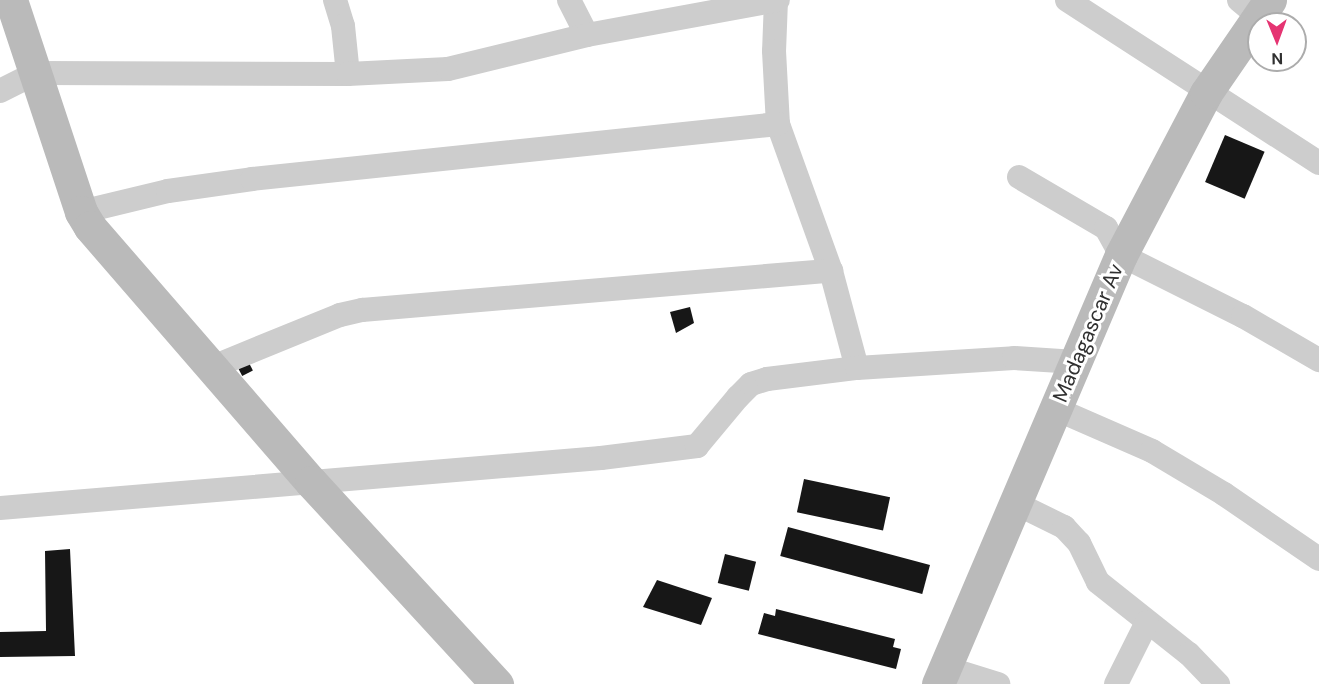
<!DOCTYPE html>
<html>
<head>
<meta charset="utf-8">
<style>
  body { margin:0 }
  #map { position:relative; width:1319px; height:684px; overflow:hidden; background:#fff; font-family:"DM Sans",sans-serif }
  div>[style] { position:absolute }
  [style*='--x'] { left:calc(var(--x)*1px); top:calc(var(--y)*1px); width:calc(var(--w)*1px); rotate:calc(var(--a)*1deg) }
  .building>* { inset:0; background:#171717; transform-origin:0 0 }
  .minor>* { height:24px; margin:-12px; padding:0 12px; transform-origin:12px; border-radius:12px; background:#cdcdcd }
  .secondary>* { height:33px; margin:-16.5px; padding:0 16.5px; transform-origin:16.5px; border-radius:16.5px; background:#bababa }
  span { translate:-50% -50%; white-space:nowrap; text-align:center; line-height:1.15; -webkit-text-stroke:6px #fff; paint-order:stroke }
  .street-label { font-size:21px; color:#303030 }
  .north { position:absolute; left:1247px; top:12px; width:60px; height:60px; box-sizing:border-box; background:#fff; border:2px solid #acacac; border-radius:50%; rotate:179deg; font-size:16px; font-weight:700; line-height:24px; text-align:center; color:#303030 }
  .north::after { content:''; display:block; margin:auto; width:21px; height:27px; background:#e53472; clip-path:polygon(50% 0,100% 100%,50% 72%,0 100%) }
</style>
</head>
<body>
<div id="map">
  <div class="building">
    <div style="left:1225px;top:135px;width:43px;height:51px;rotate:23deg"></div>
    <div style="clip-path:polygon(690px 307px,694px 323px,676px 333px,670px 312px)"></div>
    <div style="left:247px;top:359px;width:13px;height:12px;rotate:63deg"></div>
    <div style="left:804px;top:479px;width:88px;height:34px;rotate:12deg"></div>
    <div style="left:788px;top:527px;width:147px;height:30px;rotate:15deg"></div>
    <div style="clip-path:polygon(70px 549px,75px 656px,0 657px,0 632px,46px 631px,45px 551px)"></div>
    <div style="left:725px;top:554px;width:32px;height:30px;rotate:14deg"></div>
    <div style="clip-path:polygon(657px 580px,712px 598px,701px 625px,643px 607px)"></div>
    <div style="clip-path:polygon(776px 609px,895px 639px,893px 647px,901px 649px,896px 669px,758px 634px,764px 613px,775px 616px)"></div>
  </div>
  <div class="minor">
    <div style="--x:335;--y:0;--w:27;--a:73"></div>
    <div style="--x:343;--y:26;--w:48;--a:84.1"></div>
    <div style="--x:569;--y:0;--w:39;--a:63"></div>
    <div style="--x:776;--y:0;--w:51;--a:92.2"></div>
    <div style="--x:774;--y:51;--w:73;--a:86.9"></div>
    <div style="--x:778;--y:124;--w:156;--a:70.2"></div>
    <div style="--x:831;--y:271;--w:100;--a:75"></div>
    <div style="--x:1067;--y:0;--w:300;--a:32.9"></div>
    <div style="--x:1239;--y:0;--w:23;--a:40"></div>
    <div style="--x:0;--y:91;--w:40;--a:-26.6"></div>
    <div style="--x:36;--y:73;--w:312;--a:0.2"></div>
    <div style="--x:348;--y:74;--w:100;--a:-2.9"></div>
    <div style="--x:448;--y:69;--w:143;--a:-13.7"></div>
    <div style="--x:587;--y:35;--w:194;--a:-10.4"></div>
    <div style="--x:1019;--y:177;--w:101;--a:30.4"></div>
    <div style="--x:1106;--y:228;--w:31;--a:61"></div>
    <div style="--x:1121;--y:255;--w:136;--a:26.6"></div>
    <div style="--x:1243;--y:316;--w:88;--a:30.1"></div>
    <div style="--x:81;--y:212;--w:89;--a:-13.6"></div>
    <div style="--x:168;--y:191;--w:85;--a:-8.1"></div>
    <div style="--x:252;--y:179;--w:529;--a:-5.97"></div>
    <div style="--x:215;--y:366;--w:135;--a:-22.2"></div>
    <div style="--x:340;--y:315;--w:23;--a:-13"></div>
    <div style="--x:362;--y:310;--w:471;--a:-4.8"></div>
    <div style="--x:1056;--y:409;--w:105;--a:23.6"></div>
    <div style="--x:1152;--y:451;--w:84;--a:30.8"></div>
    <div style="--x:1224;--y:494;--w:115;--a:34.4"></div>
    <div style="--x:1015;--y:503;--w:55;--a:26.1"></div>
    <div style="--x:1064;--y:527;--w:22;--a:47"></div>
    <div style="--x:1079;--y:543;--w:43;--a:64"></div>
    <div style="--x:1098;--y:582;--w:116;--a:38.4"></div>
    <div style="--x:1189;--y:654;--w:42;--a:46"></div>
    <div style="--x:0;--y:508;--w:603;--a:-4.76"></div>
    <div style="--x:601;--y:458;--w:97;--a:-7.1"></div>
    <div style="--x:697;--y:446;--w:64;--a:-50.1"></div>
    <div style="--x:738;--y:397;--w:18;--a:-45"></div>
    <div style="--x:751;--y:384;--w:17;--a:-17"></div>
    <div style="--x:767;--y:379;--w:91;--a:-7"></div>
    <div style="--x:857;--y:368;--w:157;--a:-3.6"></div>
    <div style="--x:1014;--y:358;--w:62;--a:3.7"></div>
    <div style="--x:943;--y:667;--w:58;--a:17.2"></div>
    <div style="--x:1116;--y:684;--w:69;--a:-63.4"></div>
  </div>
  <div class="secondary">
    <div style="--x:11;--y:0;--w:223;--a:71.7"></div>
    <div style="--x:81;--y:212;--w:17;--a:59"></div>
    <div style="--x:90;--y:227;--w:337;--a:49.1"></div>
    <div style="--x:311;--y:482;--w:275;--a:47.4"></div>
    <div style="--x:938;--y:684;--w:466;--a:-66.9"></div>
    <div style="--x:1121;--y:255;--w:183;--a:-62.3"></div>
    <div style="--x:1206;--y:93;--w:113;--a:-55.5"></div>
  </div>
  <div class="street-label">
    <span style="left:1088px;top:333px;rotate:-67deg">Madagascar Av</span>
  </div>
  <div class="north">N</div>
</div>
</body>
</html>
